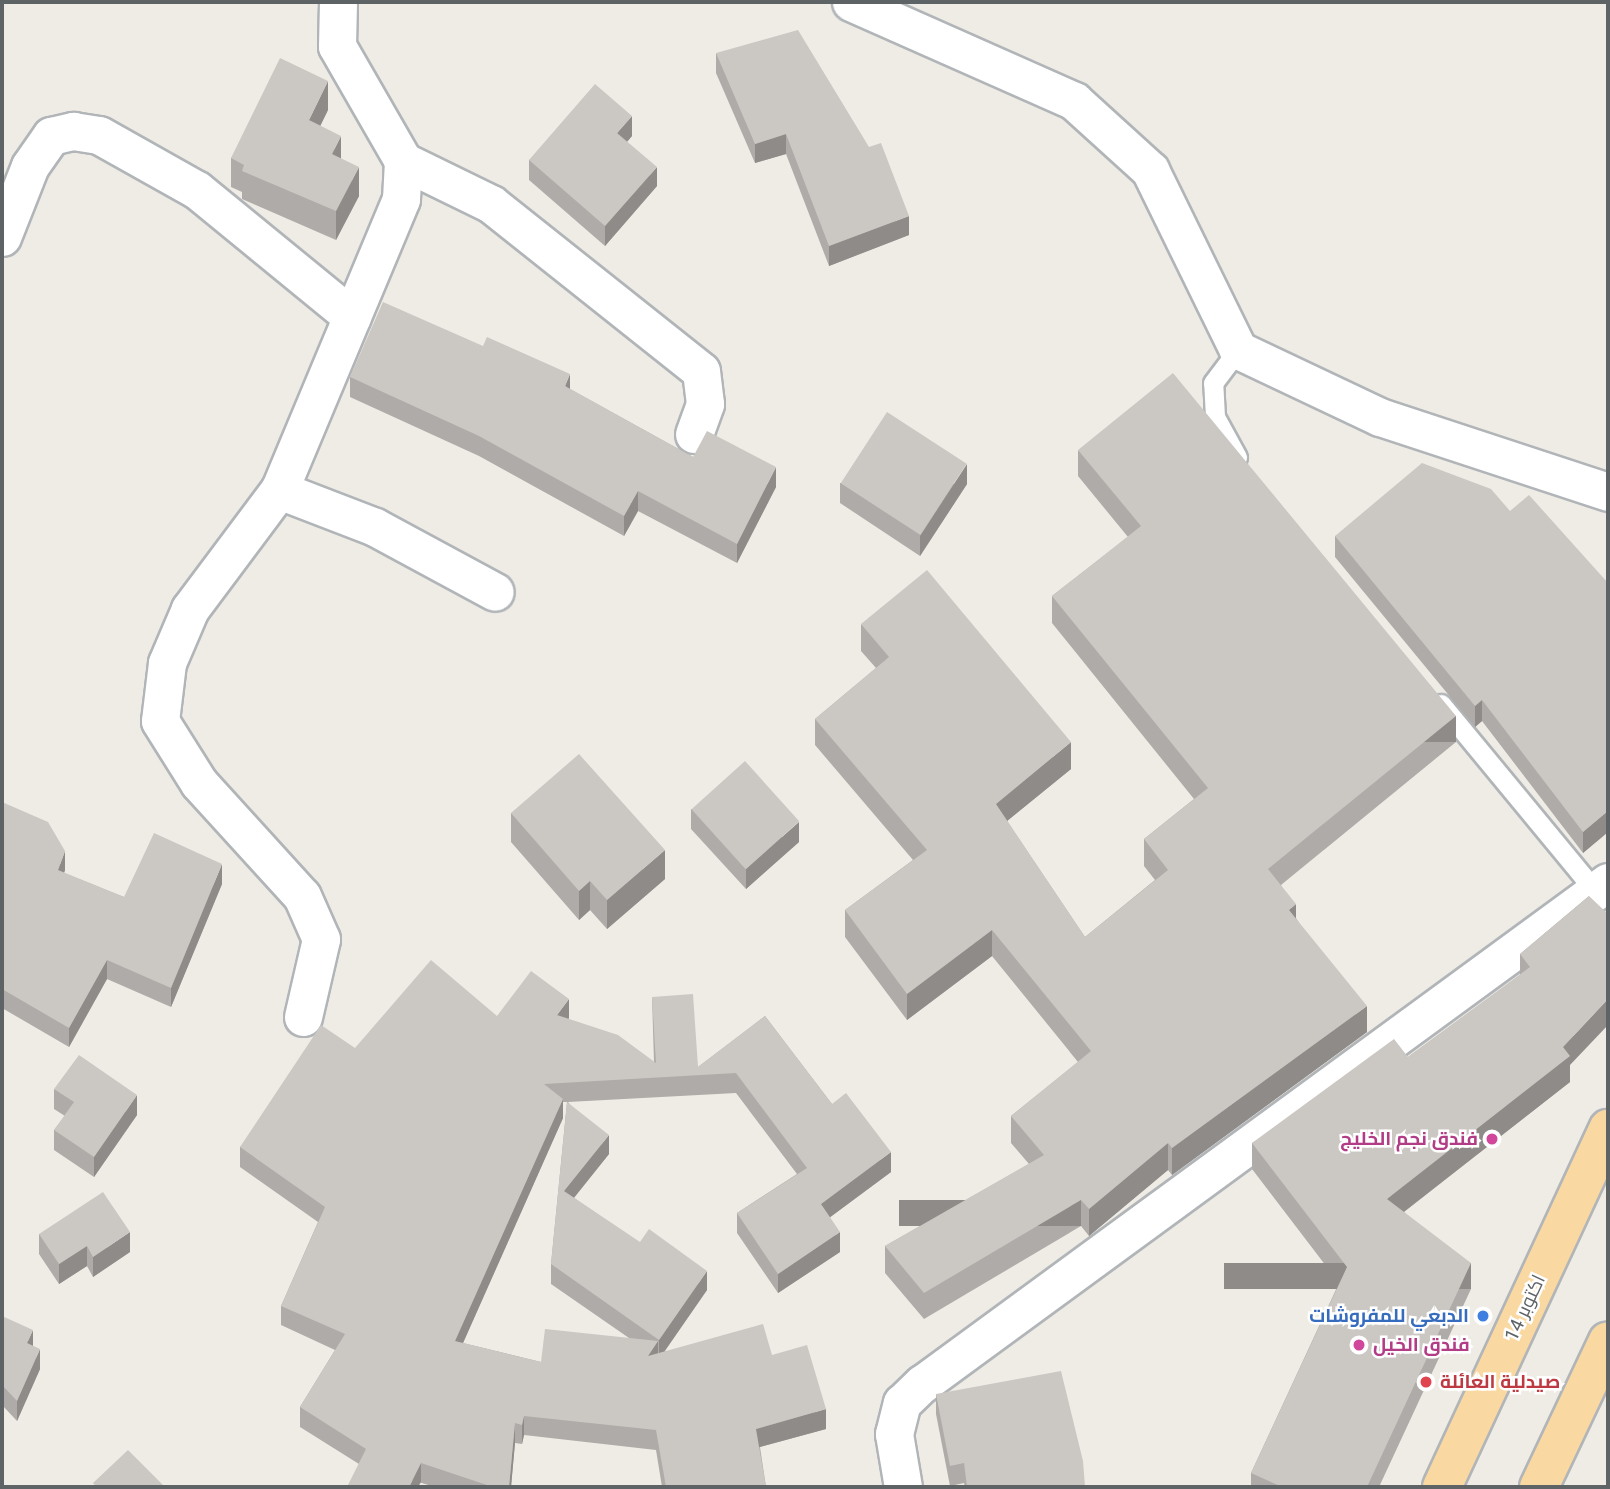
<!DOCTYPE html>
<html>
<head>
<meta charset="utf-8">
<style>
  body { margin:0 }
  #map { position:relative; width:1610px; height:1489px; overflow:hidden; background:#efece6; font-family:Roboto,Cairo,sans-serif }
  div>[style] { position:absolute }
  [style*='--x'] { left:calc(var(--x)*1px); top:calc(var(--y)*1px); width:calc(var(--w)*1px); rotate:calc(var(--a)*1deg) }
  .roads { filter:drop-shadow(2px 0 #b1b5b8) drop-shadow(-2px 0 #b1b5b8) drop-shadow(0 2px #b1b5b8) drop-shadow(0 -2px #b1b5b8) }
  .service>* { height:19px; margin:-9.5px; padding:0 9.5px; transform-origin:9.5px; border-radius:9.5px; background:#fff }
  .minor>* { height:37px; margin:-18.5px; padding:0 18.5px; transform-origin:18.5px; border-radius:18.5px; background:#fff }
  .trunk>* { height:38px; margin:-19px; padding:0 19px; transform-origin:19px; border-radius:19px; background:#fad8a2 }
  .wall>* { inset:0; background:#afaba8 }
  .shaded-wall>* { inset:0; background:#8e8b88; transform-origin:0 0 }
  .building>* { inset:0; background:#cbc7c3; transform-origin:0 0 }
  .dots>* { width:19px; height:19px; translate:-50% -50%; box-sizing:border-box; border:4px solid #fff; border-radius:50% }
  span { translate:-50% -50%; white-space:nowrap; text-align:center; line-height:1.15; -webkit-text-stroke:5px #fff; paint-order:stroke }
  .hotel-label { font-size:19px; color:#b23c85; font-weight:700 }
  .right { translate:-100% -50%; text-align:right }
  .left { translate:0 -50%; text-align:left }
  .street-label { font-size:19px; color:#5e6366 }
  .shop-label { font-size:19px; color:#366cbe; font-weight:700 }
  .health-label { font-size:19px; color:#be3a42; font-weight:700 }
  .frame { position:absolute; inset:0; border:4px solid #5e6366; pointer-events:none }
</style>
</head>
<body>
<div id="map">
  <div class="roads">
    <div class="service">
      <div style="--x:1237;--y:457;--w:46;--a:-118.8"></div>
      <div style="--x:1215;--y:417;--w:34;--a:-93"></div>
      <div style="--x:1213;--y:383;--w:41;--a:-52.9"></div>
      <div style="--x:1441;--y:704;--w:242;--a:50.5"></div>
    </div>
    <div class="minor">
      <div style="--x:338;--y:2;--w:44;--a:91.3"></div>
      <div style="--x:337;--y:46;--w:133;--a:60.1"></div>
      <div style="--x:403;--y:161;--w:38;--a:93"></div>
      <div style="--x:401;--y:199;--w:316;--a:112.7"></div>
      <div style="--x:279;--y:490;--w:103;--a:21.1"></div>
      <div style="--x:375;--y:527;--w:136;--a:28.4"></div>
      <div style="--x:851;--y:2;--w:244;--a:23.9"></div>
      <div style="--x:1074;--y:101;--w:103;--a:42.2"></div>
      <div style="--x:1150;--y:170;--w:200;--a:63.9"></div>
      <div style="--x:1238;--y:350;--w:157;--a:25.3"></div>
      <div style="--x:1380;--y:417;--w:240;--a:18.2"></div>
      <div style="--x:403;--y:161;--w:98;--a:26"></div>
      <div style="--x:491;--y:204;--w:268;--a:38.5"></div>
      <div style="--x:701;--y:371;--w:33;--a:83"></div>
      <div style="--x:705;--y:404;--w:32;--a:110"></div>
      <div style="--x:2;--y:237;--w:76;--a:-68.5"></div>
      <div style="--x:30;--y:166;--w:37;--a:-55"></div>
      <div style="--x:51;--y:136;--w:23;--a:-13"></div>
      <div style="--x:73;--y:131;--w:26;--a:9"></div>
      <div style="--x:99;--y:135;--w:112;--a:29.3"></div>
      <div style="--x:197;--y:190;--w:200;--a:39.3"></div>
      <div style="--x:279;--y:490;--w:149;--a:126.8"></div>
      <div style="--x:190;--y:609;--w:59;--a:113.1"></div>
      <div style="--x:167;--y:663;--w:58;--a:96.9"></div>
      <div style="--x:160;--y:721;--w:73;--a:57.8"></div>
      <div style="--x:199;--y:783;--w:153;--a:47.7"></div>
      <div style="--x:302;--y:896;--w:47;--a:66.2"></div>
      <div style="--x:321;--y:939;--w:80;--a:103"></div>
      <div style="--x:903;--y:1487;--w:54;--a:-99.6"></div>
      <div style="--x:894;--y:1434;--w:32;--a:-76"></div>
      <div style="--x:902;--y:1403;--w:28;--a:-44"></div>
      <div style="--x:922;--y:1384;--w:850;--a:-36.2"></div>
    </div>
    <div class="trunk">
      <div style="--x:1442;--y:1487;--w:395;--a:-65.1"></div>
      <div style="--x:1539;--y:1487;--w:161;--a:-64.7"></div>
    </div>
  </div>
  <div class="wall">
    <div style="clip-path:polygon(716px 53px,909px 235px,829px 266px,786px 154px,755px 163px,716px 73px)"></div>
    <div style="clip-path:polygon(328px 110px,320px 126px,341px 159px,359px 196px,336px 240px,242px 199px,242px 192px,231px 187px,231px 158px)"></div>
    <div style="clip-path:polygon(632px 136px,627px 142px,657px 186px,605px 246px,529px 180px,529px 160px)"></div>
    <div style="clip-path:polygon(483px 346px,570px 389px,693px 457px,776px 487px,737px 563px,638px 511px,624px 536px,479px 456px,350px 397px,350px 377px)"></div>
    <div style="clip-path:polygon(1078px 450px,1456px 742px,1281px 885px,1296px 918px,1367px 1032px,1172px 1175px,1168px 1170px,1089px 1236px,1081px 1226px,924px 1319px,885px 1273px,885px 1246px,1029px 1164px,1011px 1143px,1011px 1116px,1078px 1062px,992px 956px,907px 1020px,845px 937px,845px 910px,913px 860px,815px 745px,815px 719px,876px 668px,861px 651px,861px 624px,1071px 769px,1007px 821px,1085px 937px,1155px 880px,1144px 866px,1144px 839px,1194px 799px,1052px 623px,1052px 596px,1128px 537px,1078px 476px)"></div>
    <div style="clip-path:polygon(840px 483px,967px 484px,920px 556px,840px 503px)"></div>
    <div style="clip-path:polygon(1510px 511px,1608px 583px,1608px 832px,1583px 853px,1482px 721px,1475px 727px,1335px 557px,1335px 536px)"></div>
    <div style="clip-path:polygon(2px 802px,65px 870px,64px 873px,124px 897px,222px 884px,171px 1007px,107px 979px,69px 1047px,2px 1008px)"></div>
    <div style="clip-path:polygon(691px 809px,799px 842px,746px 889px,691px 829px)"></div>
    <div style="clip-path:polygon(511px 813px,665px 879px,607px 929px,590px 910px,579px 920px,511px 842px)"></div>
    <div style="clip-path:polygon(1589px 896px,1570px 1065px,1570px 1082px,1404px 1212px,1471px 1289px,1379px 1487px,1251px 1487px,1251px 1473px,1339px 1283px,1252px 1169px,1252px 1143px,1408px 1057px,1520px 975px,1520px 954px)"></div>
    <div style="clip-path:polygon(evenodd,652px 997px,698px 1067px,765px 1016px,832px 1104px,891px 1172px,830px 1217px,840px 1252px,778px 1293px,737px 1233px,737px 1213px,797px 1174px,736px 1093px,568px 1102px,609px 1154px,574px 1198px,707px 1290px,665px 1351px,772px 1355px,826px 1429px,760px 1447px,766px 1487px,662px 1487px,656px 1450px,524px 1435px,522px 1444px,515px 1443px,511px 1487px,435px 1487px,359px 1464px,300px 1427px,300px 1407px,335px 1350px,281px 1325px,281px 1306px,318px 1222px,240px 1167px,240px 1147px,497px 1016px,569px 1018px,568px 1019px,654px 1062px,652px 997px,563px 1102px,567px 1102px,551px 1264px,551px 1284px,629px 1338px,541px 1362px,463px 1343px,563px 1118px,563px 1102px)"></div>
    <div style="clip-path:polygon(54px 1089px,137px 1115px,94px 1177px,54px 1150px,54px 1130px,65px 1116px,54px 1109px)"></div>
    <div style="clip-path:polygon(39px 1234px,130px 1252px,93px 1277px,87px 1266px,59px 1284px,39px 1254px)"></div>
    <div style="clip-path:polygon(2px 1316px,33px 1346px,40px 1369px,17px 1421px,2px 1405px)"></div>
    <div style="clip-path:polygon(936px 1394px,1085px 1487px,965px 1487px,964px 1483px,950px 1486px,936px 1414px)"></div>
  </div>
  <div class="shaded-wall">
    <div style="clip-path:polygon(328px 81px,328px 110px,309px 149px,309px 120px)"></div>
    <div style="clip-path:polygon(632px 116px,632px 136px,617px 153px,617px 133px)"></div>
    <div style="clip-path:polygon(786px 134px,786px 154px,755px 163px,755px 144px)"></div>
    <div style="clip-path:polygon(341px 136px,341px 165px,332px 154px)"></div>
    <div style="clip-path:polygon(359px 167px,359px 196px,336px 240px,336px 211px)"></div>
    <div style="clip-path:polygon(657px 167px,657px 186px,605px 246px,605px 226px)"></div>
    <div style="clip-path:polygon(909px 216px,909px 235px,829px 266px,829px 246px)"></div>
    <div style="clip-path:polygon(570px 374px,570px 394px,565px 386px)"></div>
    <div style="clip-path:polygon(967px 464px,967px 484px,920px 556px,920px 536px)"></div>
    <div style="clip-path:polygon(776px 467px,776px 487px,737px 563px,737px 544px)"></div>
    <div style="clip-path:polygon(638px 491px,638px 511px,624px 536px,624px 516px)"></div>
    <div style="clip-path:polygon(1482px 700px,1482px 721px,1475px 727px,1475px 706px)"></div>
    <div style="left:1456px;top:716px;width:26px;height:242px;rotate:90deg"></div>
    <div style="clip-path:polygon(1071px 742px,1071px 769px,996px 830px,996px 804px)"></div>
    <div style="clip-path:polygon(1608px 811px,1608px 832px,1583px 853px,1583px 832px)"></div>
    <div style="clip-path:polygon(799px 822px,799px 842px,746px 889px,746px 869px)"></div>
    <div style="clip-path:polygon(665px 850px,665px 879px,607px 929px,607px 900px)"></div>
    <div style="clip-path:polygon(65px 851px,65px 870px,58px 889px,58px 870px)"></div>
    <div style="clip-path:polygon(222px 864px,222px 884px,171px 1007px,171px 988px)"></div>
    <div style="clip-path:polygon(590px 881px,590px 910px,579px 920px,579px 891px)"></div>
    <div style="clip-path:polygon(1296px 904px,1296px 931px,1289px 910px)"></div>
    <div style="clip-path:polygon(992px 930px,992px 956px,907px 1020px,907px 994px)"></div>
    <div style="clip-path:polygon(107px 960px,107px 979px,69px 1047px,69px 1028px)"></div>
    <div style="clip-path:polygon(569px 999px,569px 1018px,557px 1035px,557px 1015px)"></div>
    <div style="clip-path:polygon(1608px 999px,1608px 1025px,1570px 1065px,1570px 1082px,1387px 1225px,1387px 1199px,1563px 1047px)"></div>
    <div style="clip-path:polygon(1367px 1006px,1367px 1032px,1172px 1175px,1172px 1148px)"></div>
    <div style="clip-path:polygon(137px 1095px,137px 1115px,94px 1177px,94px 1157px)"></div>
    <div style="clip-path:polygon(563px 1099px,563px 1118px,455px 1361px,455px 1341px)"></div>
    <div style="clip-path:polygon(609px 1135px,609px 1154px,564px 1210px,564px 1191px)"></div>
    <div style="clip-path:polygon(1168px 1143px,1168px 1170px,1089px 1236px,1089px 1209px)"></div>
    <div style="clip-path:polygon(891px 1152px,891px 1172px,821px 1224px,821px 1204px)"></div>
    <div style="left:1081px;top:1200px;width:26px;height:182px;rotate:90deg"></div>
    <div style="clip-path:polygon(130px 1232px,130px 1252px,93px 1277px,93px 1257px)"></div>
    <div style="clip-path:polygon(840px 1232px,840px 1252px,778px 1293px,778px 1274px)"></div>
    <div style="clip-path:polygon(87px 1246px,87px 1266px,59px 1284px,59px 1264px)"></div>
    <div style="left:1471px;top:1263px;width:26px;height:247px;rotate:90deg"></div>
    <div style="clip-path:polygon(707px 1271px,707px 1290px,659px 1359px,659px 1340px)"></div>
    <div style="clip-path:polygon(33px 1330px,33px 1349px,27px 1343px)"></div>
    <div style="clip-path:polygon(658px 1341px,658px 1361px,648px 1356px)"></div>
    <div style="clip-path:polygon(40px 1349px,40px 1369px,17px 1421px,17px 1401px)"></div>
    <div style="clip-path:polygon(826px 1409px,826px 1429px,756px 1448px,756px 1429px)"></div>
    <div style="clip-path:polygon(524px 1416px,524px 1435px,522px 1444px,522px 1425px)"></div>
    <div style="clip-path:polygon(515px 1423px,515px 1443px,511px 1487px,509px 1487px)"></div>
    <div style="clip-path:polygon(421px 1463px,421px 1482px,418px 1487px,409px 1487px)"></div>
  </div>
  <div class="building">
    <div style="clip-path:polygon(798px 30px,869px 147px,881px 143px,909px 216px,829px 246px,786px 134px,755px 144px,716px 53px)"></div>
    <div style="clip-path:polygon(280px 58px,328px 81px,309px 120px,341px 136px,332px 154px,359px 167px,336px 211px,242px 171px,244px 165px,231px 158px)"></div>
    <div style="clip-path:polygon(595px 84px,632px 116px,617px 133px,657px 167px,605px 226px,529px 160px)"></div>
    <div style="clip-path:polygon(383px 302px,483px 346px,487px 337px,570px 374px,565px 386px,693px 457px,707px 431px,776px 467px,737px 544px,638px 491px,624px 516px,479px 436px,350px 377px)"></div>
    <div style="clip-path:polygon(1173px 373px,1456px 716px,1268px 869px,1296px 904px,1289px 910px,1367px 1006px,1172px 1148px,1168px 1143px,1089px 1209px,1081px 1200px,924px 1293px,885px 1246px,1044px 1155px,1011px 1116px,1091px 1051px,992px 930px,907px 994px,845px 910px,927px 850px,815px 719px,889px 657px,861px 624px,927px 570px,1071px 742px,996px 804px,1085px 937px,1168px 870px,1144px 839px,1208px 788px,1052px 596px,1141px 526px,1078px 450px)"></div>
    <div style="left:887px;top:412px;width:95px;height:85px;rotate:33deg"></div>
    <div style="clip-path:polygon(1422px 463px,1491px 489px,1510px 511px,1529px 495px,1608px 583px,1608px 811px,1583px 832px,1482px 700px,1475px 706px,1335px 536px)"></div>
    <div style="clip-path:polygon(579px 754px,665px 850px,607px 900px,590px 881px,579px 891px,511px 813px)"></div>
    <div style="left:745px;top:761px;width:81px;height:72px;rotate:48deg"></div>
    <div style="clip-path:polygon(2px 802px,48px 822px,65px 851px,58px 870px,124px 897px,154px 833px,222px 864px,171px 988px,107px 960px,69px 1028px,2px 989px)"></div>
    <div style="clip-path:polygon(1589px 896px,1608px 914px,1608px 999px,1563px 1047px,1570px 1056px,1387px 1199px,1471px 1263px,1367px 1487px,1282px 1487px,1251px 1473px,1347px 1267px,1252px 1143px,1394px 1039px,1408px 1057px,1530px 967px,1520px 954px)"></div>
    <div style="clip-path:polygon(431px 960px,497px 1016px,531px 971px,569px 999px,557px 1015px,618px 1035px,656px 1063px,652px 997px,693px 994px,698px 1067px,765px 1016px,832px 1104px,846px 1093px,891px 1152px,821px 1204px,840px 1232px,778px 1274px,737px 1213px,807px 1168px,736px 1073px,544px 1084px,563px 1099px,455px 1341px,541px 1362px,545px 1329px,658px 1341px,648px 1356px,763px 1324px,772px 1355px,807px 1345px,826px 1409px,756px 1429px,766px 1487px,666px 1487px,656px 1430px,524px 1416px,522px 1425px,515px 1423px,509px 1487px,493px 1487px,421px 1463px,409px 1487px,347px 1487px,366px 1449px,300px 1407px,345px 1334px,281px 1306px,325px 1207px,240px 1147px,321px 1025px,355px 1048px)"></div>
    <div style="clip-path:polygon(79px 1055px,137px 1095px,94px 1157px,54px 1130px,74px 1102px,54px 1089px)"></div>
    <div style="clip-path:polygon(567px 1102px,609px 1135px,564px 1191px,640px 1242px,649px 1229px,707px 1271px,659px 1340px,551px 1264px)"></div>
    <div style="clip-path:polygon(103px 1192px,130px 1232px,93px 1257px,87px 1246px,59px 1264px,39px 1234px)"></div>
    <div style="clip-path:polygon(2px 1316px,33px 1330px,27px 1343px,40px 1349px,17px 1401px,2px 1385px)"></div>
    <div style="clip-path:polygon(1061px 1371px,1083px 1461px,1085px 1487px,967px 1487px,964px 1463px,950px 1466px,936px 1394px)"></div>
    <div style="clip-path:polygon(128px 1450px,165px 1487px,96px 1487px,93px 1483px)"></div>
  </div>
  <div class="dots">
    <div style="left:1492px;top:1139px;background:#d1479c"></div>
    <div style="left:1483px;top:1316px;background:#3f7fe0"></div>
    <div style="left:1359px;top:1345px;background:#d1479c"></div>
    <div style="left:1426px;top:1382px;background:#e0444e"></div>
  </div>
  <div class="hotel-label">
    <span class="right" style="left:1478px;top:1139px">فندق نجم الخليج</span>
    <span class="left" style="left:1373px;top:1345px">فندق الخيل</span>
  </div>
  <div class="street-label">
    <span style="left:1525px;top:1308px;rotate:-65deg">14 اكتوبر</span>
  </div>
  <div class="shop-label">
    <span class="right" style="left:1469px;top:1316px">الدبعي للمفروشات</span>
  </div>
  <div class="health-label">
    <span class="left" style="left:1440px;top:1382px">صيدلية العائلة</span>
  </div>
  <div class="frame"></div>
</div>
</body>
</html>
